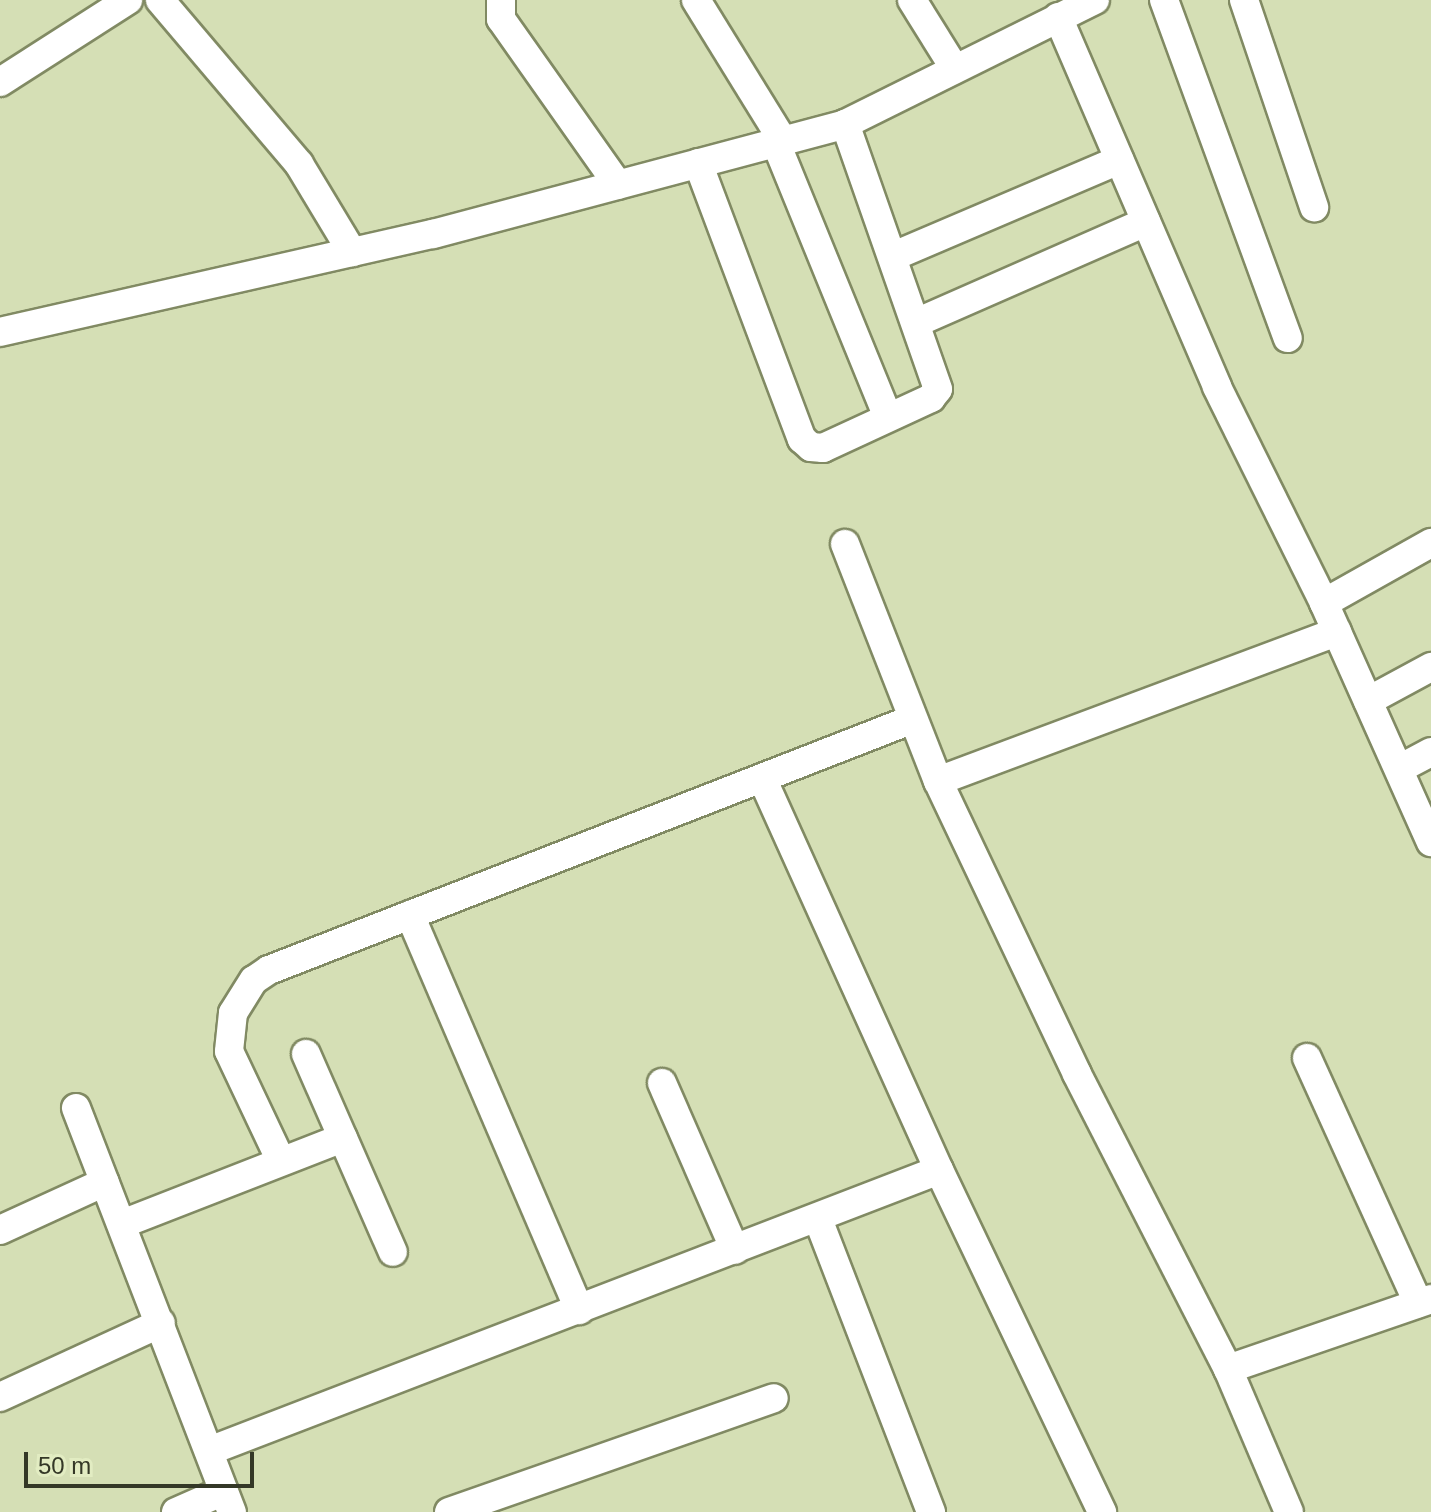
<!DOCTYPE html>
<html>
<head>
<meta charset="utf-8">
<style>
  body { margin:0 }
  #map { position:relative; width:1431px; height:1512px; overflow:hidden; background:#d5dfb5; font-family:Helvetica,sans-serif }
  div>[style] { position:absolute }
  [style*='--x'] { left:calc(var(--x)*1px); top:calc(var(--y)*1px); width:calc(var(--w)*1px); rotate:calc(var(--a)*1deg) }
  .roads { filter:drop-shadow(2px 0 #818a63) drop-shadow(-2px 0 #818a63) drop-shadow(0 2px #818a63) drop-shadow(0 -2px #818a63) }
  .minor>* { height:28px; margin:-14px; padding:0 14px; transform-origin:14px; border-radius:14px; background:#fff }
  span { translate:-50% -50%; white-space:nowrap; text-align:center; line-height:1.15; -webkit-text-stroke:8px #e2ecc2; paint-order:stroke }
  .scale { position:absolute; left:24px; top:1452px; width:230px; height:36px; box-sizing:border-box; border:4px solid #343827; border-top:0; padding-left:10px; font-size:24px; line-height:28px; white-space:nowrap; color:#343827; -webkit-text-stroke:6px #e2ecc2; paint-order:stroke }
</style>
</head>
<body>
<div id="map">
  <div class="roads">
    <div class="minor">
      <div style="--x:160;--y:0;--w:215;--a:49.7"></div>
      <div style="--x:299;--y:164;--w:103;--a:58.9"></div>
      <div style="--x:501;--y:0;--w:19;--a:90"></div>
      <div style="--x:501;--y:19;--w:203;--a:54.8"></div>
      <div style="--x:696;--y:0;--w:166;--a:58.3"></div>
      <div style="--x:912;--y:0;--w:81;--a:58.1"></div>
      <div style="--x:1164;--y:0;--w:360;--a:69.9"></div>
      <div style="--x:1244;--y:0;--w:219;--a:71.3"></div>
      <div style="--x:1058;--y:17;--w:403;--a:66.7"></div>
      <div style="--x:1217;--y:387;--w:241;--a:63.6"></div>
      <div style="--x:1324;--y:603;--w:262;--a:65.9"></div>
      <div style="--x:0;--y:82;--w:152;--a:-32.6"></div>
      <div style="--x:776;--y:143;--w:296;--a:67.8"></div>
      <div style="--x:698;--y:163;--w:295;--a:69.4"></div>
      <div style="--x:802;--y:439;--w:12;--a:42"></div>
      <div style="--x:811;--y:447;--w:12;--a:5"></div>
      <div style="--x:823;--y:448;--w:119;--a:-24.8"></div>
      <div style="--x:931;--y:398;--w:11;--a:-52"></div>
      <div style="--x:938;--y:389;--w:281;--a:-109.3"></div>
      <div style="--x:894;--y:256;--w:245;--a:-23.1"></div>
      <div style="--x:918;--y:322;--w:249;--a:-23.7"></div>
      <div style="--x:0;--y:332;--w:444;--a:-12.8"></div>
      <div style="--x:433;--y:234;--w:426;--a:-14.9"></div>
      <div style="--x:845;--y:124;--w:279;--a:-26.4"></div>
      <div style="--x:845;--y:544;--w:255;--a:68.6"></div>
      <div style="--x:938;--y:781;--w:324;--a:64.6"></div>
      <div style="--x:1077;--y:1074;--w:331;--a:62.9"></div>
      <div style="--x:1228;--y:1369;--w:155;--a:66.9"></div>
      <div style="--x:1324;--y:603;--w:123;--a:-29.3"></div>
      <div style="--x:1368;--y:701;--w:72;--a:-28.4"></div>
      <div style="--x:1399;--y:769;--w:36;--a:-28"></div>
      <div style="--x:762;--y:778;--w:430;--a:65.7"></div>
      <div style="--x:939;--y:1170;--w:379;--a:64.5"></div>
      <div style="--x:938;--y:781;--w:426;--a:-20.5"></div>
      <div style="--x:410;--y:915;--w:430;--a:66.8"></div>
      <div style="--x:306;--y:1054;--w:216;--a:66.3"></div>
      <div style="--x:1307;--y:1058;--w:269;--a:65.6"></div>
      <div style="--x:662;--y:1083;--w:182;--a:66.4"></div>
      <div style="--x:76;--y:1108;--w:433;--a:68.9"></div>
      <div style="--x:280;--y:1159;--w:119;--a:-115.3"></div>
      <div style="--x:229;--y:1051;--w:38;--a:-84"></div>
      <div style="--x:233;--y:1013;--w:39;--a:-58"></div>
      <div style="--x:254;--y:980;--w:18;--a:-34"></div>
      <div style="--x:269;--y:970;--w:691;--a:-21.29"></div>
      <div style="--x:818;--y:1219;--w:314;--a:68.9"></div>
      <div style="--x:122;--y:1224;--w:237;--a:-21.3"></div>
      <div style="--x:0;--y:1230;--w:115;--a:-24.6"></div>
      <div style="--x:1228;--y:1369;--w:215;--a:-19"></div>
      <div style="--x:0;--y:1397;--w:177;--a:-24.7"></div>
      <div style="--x:209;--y:1451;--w:782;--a:-21.05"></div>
      <div style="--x:176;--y:1512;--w:52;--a:-23.6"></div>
      <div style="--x:449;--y:1512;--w:344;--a:-19.3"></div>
    </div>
  </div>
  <div class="scale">50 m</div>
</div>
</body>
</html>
